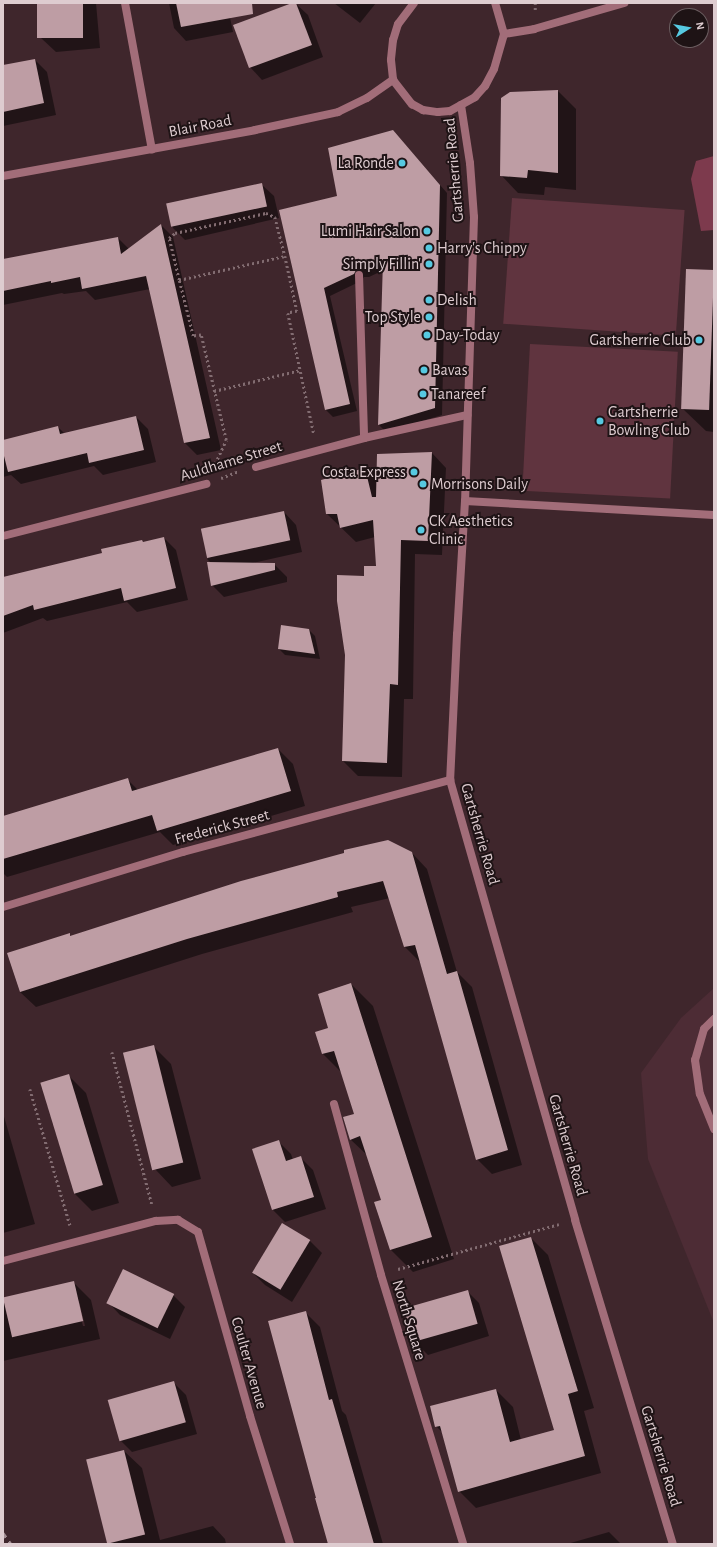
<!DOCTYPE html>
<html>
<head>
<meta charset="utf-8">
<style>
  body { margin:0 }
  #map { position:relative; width:717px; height:1547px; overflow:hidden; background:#3f262c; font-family:"Alegreya Sans",sans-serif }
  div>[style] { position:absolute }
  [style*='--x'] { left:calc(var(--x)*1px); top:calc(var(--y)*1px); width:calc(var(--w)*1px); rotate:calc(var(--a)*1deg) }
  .built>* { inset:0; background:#4d2c35 }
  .green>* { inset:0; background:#60343f; transform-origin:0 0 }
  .forest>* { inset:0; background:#7d3a4d }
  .shadow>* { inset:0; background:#0007 }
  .building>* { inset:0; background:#be9da4; transform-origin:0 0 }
  .path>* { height:2.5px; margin-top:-1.25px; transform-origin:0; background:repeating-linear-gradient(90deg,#826c71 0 2px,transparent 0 5px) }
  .service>* { height:8px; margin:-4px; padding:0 4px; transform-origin:4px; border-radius:4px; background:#a26d79 }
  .minor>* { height:8px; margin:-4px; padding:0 4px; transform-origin:4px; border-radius:4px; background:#a26d79 }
  .tertiary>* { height:8px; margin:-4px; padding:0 4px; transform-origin:4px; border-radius:4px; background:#a26d79 }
  .rail>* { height:3px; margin-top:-1.5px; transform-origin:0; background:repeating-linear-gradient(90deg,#a38e93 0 5px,transparent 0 10px) }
  .dots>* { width:11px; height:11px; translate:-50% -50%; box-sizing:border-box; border:2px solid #1e1315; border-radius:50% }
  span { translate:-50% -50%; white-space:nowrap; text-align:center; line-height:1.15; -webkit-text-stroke:4px #1e1315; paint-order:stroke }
  .street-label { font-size:16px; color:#deccd0 }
  .poi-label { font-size:16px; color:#deccd0 }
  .right { translate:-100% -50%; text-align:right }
  .left { translate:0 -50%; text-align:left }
  .frame { position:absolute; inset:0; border:4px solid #deccd0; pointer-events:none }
  .north { position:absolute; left:669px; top:8px; width:40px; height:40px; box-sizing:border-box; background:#1e1315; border:1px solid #6b5d60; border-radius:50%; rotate:79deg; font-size:11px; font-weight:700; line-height:16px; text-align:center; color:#deccd0 }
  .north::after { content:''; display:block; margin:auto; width:14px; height:18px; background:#56c9e1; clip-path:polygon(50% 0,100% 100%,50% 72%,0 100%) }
</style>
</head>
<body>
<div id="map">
  <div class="built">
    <div style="clip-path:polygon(714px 988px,714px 1323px,648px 1159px,641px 1073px,681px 1018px)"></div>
  </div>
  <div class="green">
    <div style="left:512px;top:198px;width:173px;height:126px;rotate:4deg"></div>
    <div style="left:530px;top:344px;width:148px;height:147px;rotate:3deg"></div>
  </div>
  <div class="forest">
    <div style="clip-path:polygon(714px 156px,714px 230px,701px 231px,691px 179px,696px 161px)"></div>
  </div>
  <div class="shadow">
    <div style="clip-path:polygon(38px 3px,96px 3px,100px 48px,56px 52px,41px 38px)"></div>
    <div style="clip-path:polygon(169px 3px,227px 3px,233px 32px,186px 41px,174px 28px)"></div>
    <div style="clip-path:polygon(295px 3px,308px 15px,323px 57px,262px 80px,250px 67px)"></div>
    <div style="clip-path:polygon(334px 3px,376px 3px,360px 23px)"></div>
    <div style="clip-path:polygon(35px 60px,47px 72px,56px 115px,3px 126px,3px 66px)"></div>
    <div style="clip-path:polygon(558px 91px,576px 109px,576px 190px,545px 187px,544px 195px,518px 193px,501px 175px)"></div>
    <div style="clip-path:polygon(400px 139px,447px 193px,442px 415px,386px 432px,379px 425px,384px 270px,369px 277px,364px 277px,361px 281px,330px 296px,357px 411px,333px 417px,326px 410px,280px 210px,338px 197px)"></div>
    <div style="clip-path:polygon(261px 184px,274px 196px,279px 218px,185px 240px,173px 228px,168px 205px)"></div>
    <div style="clip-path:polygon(161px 225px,173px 237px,221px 450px,197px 455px,185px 443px,150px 289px,95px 300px,86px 291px,64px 294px,62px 293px,3px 305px,3px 260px,118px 238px,129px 249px)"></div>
    <div style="clip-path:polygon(714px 271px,714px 432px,706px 431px,683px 409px)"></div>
    <div style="clip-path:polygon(136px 417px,148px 429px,156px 462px,103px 475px,94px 466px,21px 484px,11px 475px,3px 477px,3px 441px,58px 427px,65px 434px)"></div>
    <div style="clip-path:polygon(432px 453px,446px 468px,442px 555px,415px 554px,413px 699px,404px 699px,402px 777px,358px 776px,343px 761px,365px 577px,377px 567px,375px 537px,356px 542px,327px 514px,365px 469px,378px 482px)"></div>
    <div style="clip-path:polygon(284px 512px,296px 525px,302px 552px,253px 563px,274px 564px,287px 577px,287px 582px,224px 597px,212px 585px,211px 563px,207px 559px)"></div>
    <div style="clip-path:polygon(164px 538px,176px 550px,188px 600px,137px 612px,127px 602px,47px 621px,43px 618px,3px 633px,3px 578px,103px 554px,142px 541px,144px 543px)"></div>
    <div style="clip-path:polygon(309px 630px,315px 636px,320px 659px,285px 655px,279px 649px)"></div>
    <div style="clip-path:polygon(278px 749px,293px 764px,305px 806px,173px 845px,160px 832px,7px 877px,3px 873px,3px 818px,127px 779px,138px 790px)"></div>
    <div style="clip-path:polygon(412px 853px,427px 869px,457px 972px,472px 987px,522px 1165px,492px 1174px,477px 1159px,420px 962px,405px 947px,390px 898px,351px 907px,353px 912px,202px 954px,36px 1007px,20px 992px,69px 935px,72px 937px)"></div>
    <div style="clip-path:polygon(351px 984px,373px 1006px,454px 1259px,413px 1272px,391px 1250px,382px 1201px,368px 1156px,350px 1139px,356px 1114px,342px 1073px,323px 1054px,316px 1033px,330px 1029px)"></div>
    <div style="clip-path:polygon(153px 1046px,171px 1064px,201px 1179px,172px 1187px,155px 1169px,124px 1054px)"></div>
    <div style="clip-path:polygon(68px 1075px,86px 1093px,119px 1203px,92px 1211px,74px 1193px)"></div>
    <div style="clip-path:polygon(3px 1113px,35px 1224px,3px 1233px)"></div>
    <div style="clip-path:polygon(279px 1142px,291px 1154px,293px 1160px,301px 1158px,313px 1170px,326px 1209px,285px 1222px,273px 1210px,254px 1150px)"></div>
    <div style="clip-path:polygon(283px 1224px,310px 1241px,322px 1253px,292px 1302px,265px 1285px,253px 1273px)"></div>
    <div style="clip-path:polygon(531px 1238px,548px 1255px,594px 1408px,584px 1411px,601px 1473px,476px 1508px,459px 1491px,442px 1432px,436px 1426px,496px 1390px,513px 1407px,521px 1440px,556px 1431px)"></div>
    <div style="clip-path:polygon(evenodd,73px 1282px,91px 1300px,100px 1339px,3px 1361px,3px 1298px,73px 1282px,77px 1301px,79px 1301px,85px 1326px,83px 1326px,77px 1301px)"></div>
    <div style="clip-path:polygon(467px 1291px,479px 1303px,489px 1336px,428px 1355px,416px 1343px)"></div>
    <div style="clip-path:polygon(173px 1295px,185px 1307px,170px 1339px,120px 1315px,108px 1302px)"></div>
    <div style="clip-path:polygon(306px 1313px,320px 1327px,342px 1411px,346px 1415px,383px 1544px,329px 1544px,317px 1498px)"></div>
    <div style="clip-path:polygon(174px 1383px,186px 1395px,197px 1434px,132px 1452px,120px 1440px)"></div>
    <div style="clip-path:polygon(124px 1451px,142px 1468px,160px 1540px,213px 1526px,225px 1539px,226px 1544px,109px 1544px)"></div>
    <div style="clip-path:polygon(609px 1532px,621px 1544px,567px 1544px)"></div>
  </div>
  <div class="building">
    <div style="left:37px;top:3px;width:46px;height:35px"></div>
    <div style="clip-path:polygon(176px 3px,252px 3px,253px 14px,181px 27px)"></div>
    <div style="clip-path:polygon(292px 3px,296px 3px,312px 45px,249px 68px,233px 25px)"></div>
    <div style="clip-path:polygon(35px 59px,44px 103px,3px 112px,3px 65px)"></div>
    <div style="clip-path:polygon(558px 90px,558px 173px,528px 170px,527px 178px,500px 176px,501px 98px,510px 92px)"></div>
    <div style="clip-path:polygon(393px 130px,440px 185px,435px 408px,378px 425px,383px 260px,362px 270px,356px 270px,354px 274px,324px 288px,350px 404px,325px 410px,279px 210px,337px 196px,328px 148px)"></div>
    <div style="left:262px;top:183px;width:24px;height:98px;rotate:78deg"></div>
    <div style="clip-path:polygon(161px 224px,210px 438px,184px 443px,146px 276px,82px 289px,80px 277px,51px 283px,51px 281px,3px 291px,3px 259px,118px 237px,121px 254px)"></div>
    <div style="left:686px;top:269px;width:28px;height:140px;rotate:2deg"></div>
    <div style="clip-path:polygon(136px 416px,144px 450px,89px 463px,87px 453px,8px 472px,3px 452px,3px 440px,58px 426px,60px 434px)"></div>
    <div style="clip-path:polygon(432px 452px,428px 541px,401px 540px,398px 685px,390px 684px,387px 763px,342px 761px,345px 655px,337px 601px,337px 575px,364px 576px,364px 566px,376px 566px,373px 520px,340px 528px,337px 514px,326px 514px,321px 480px,365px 468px,372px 497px,376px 497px,377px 454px)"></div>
    <div style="left:284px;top:511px;width:30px;height:85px;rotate:78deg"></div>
    <div style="clip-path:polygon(164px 537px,176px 588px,124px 601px,121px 588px,34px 610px,33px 605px,3px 616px,3px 577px,102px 553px,101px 549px,142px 540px,143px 542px)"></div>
    <div style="clip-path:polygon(207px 562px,275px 563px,275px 570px,211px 586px)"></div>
    <div style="clip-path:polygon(281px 625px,309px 629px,315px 654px,278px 649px)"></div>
    <div style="clip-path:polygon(278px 748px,291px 791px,157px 831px,152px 815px,3px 859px,3px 816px,128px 778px,132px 791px)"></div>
    <div style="clip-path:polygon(388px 840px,412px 852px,447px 974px,457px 971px,508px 1150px,476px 1160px,415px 945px,404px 947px,383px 881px,337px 892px,338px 897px,187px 939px,20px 992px,7px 953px,70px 933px,70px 936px,241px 881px,344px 853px,344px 850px)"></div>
    <div style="clip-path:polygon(351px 983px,432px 1237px,390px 1250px,374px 1202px,381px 1200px,360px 1136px,350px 1140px,343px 1117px,354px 1114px,334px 1051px,322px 1054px,315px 1032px,328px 1028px,318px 994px)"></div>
    <div style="left:154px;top:1045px;width:121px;height:32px;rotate:76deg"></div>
    <div style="left:69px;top:1074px;width:116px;height:30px;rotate:73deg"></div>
    <div style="clip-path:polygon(279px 1140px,286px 1161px,301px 1156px,314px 1197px,272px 1210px,252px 1149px)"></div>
    <div style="left:282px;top:1223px;width:33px;height:58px;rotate:31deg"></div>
    <div style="clip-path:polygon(531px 1237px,578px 1391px,568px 1394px,585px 1456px,458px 1492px,440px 1426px,435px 1427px,430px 1406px,496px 1389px,510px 1442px,554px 1430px,499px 1246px)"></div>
    <div style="left:123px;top:1269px;width:57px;height:38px;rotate:26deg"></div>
    <div style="left:74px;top:1281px;width:41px;height:73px;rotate:77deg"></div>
    <div style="left:468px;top:1290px;width:35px;height:67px;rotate:74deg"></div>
    <div style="clip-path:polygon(306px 1311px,329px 1400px,332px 1399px,374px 1544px,328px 1544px,315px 1498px,316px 1498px,268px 1321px)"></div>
    <div style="left:174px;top:1381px;width:43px;height:69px;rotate:74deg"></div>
    <div style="left:124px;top:1450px;width:87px;height:39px;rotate:76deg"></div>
  </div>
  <div class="path">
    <div style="--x:535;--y:10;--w:7;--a:-90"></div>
    <div style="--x:179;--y:280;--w:43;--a:-103.4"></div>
    <div style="--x:169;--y:238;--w:8;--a:-40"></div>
    <div style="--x:175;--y:233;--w:93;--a:-12.4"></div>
    <div style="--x:266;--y:213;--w:10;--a:24"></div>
    <div style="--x:275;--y:217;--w:40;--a:75.6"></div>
    <div style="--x:214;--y:391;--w:89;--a:-13.6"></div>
    <div style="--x:213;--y:468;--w:31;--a:-65"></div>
    <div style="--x:226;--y:440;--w:108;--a:-103.4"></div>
    <div style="--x:201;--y:335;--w:8;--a:173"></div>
    <div style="--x:193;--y:336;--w:58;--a:-104"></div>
    <div style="--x:179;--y:280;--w:109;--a:-12.8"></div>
    <div style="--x:285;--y:256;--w:56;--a:77.7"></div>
    <div style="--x:297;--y:311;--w:9;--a:167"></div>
    <div style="--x:288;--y:313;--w:124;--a:77.9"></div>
    <div style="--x:221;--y:478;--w:19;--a:-21"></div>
    <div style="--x:112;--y:1052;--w:157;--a:75.3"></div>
    <div style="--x:30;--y:1089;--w:142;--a:73.6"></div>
    <div style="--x:398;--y:1269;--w:167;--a:-15.6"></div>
  </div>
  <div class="service">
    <div style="--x:359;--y:275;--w:163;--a:88.2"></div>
    <div style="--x:465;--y:501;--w:249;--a:3.2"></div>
    <div style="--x:714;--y:1019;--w:14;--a:135"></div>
    <div style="--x:704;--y:1029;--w:32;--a:106"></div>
    <div style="--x:695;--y:1060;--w:34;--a:82"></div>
    <div style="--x:700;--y:1094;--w:38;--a:68"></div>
  </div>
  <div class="minor">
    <div style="--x:125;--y:3;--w:149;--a:79.6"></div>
    <div style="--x:256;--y:467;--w:112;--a:-15"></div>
    <div style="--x:364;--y:438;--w:106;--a:-12.6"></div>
    <div style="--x:3;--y:536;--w:210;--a:-14.4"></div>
    <div style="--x:3;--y:907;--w:188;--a:-17"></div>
    <div style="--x:183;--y:852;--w:277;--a:-15.1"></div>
    <div style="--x:334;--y:1104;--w:177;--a:74.6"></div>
    <div style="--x:381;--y:1275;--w:281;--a:73"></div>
    <div style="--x:3;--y:1261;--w:158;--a:-14.7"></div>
    <div style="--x:156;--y:1221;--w:22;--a:-3"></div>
    <div style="--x:178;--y:1220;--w:23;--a:31"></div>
    <div style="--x:198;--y:1232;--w:191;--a:74.2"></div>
    <div style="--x:250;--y:1416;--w:134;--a:72.6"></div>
  </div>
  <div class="tertiary">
    <div style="--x:414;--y:3;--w:26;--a:127"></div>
    <div style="--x:398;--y:24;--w:17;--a:107"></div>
    <div style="--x:393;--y:40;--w:20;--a:96"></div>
    <div style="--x:391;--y:60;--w:20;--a:84"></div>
    <div style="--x:393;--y:80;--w:31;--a:52"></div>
    <div style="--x:412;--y:104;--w:13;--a:29"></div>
    <div style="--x:423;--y:110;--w:15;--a:8"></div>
    <div style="--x:438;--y:112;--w:12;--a:-5"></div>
    <div style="--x:450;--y:111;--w:29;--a:-29"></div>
    <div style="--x:475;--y:97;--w:15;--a:-48"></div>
    <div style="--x:485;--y:86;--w:19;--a:-62"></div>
    <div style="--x:494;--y:69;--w:36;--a:-74"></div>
    <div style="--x:504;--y:34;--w:32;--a:-106"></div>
    <div style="--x:504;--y:34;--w:30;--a:-9"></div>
    <div style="--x:534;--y:29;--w:94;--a:-16.1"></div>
    <div style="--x:461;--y:105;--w:59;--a:81.2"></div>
    <div style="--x:470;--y:163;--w:54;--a:85.8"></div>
    <div style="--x:474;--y:217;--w:284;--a:91.8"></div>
    <div style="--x:465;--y:501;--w:133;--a:93.4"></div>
    <div style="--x:457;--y:634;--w:146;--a:92.7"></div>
    <div style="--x:450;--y:780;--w:457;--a:74.1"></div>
    <div style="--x:575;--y:1220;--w:338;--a:73.2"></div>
    <div style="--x:3;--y:176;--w:256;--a:-10.3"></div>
    <div style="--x:255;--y:130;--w:85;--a:-12.2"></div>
    <div style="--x:338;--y:112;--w:32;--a:-26"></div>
    <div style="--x:367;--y:98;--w:32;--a:-35"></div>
  </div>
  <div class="rail">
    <div style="--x:3;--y:1533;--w:14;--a:54"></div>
  </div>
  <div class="dots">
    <div style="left:402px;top:163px;background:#56c9e1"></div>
    <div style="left:427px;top:231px;background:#56c9e1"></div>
    <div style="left:429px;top:248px;background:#56c9e1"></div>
    <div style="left:429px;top:264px;background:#56c9e1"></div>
    <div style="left:429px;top:300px;background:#56c9e1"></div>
    <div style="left:429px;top:317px;background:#56c9e1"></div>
    <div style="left:427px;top:335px;background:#56c9e1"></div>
    <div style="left:699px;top:340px;background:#56c9e1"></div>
    <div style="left:424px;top:370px;background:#56c9e1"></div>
    <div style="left:423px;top:394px;background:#56c9e1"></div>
    <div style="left:600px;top:421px;background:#56c9e1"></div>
    <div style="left:414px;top:472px;background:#56c9e1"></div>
    <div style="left:423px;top:484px;background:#56c9e1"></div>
    <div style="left:421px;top:530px;background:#56c9e1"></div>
  </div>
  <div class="street-label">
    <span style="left:200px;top:126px;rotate:-11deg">Blair Road</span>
    <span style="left:454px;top:170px;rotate:-95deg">Gartsherrie Road</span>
    <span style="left:231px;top:461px;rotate:-17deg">Auldhame Street</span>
    <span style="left:222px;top:827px;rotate:-15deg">Frederick Street</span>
    <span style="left:480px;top:834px;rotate:74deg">Gartsherrie Road</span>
    <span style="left:568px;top:1145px;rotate:74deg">Gartsherrie Road</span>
    <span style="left:409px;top:1320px;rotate:73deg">North Square</span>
    <span style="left:249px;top:1363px;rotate:74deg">Coulter Avenue</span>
    <span style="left:661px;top:1456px;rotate:73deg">Gartsherrie Road</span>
  </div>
  <div class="poi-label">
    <span class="right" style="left:394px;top:163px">La Ronde</span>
    <span class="right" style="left:419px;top:231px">Lumi Hair Salon</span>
    <span class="left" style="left:437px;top:248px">Harry's Chippy</span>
    <span class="right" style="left:421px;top:264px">Simply Fillin'</span>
    <span class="left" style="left:437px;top:300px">Delish</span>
    <span class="right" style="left:421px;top:317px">Top Style</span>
    <span class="left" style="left:435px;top:335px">Day-Today</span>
    <span class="right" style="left:691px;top:340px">Gartsherrie Club</span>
    <span class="left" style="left:432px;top:370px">Bavas</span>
    <span class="left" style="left:431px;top:394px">Tanareef</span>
    <span class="left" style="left:608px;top:421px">Gartsherrie<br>Bowling Club</span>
    <span class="right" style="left:406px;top:472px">Costa Express</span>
    <span class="left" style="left:431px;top:484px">Morrisons Daily</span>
    <span class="left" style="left:429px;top:530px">CK Aesthetics<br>Clinic</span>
  </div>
  <div class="frame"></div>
  <div class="north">N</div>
</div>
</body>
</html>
